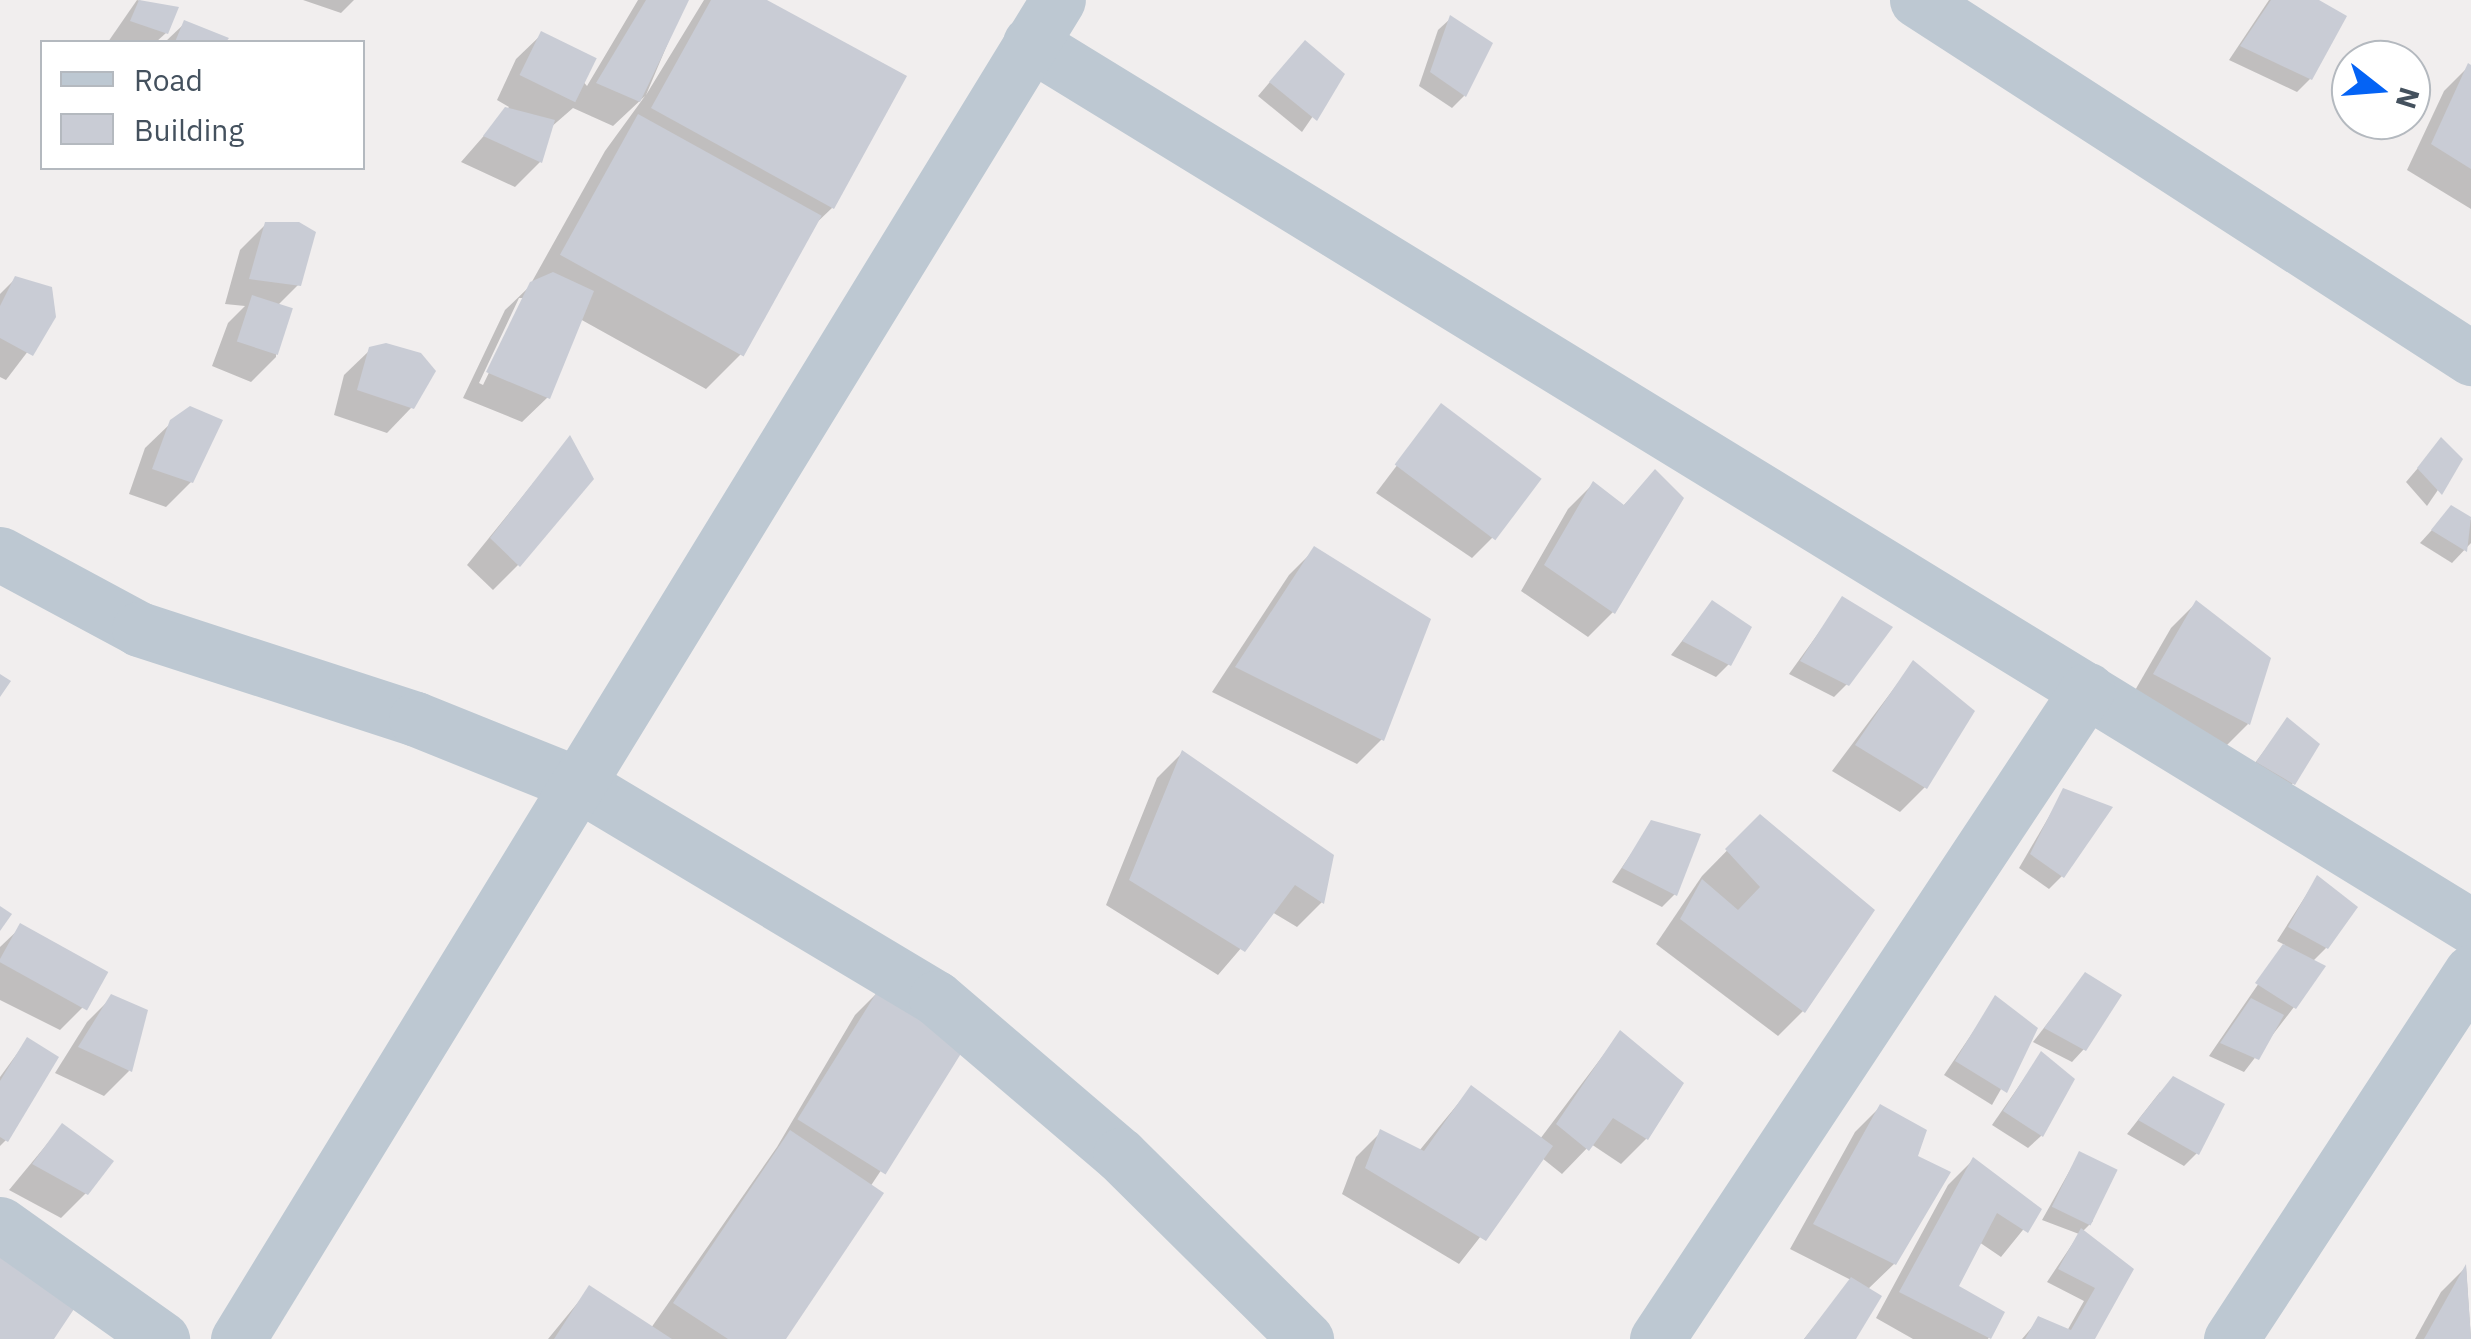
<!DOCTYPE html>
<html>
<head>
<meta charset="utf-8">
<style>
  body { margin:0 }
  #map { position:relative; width:2471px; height:1339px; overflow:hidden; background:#f1eeee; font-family:"IBM Plex Sans",sans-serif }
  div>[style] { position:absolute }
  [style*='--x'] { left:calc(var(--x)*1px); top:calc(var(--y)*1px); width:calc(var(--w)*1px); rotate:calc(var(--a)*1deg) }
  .shadow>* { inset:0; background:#0003 }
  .building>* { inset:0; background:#c9ccd5; transform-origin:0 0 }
  .minor>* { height:55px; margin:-27.5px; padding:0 27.5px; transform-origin:27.5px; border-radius:27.5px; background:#bdc8d2 }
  span { translate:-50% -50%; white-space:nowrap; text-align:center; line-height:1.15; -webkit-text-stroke:10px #fff; paint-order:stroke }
  .legend { position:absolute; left:40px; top:40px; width:325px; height:130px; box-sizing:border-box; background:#fff; border:2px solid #b4b9bf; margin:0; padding:12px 18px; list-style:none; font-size:30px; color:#44515e }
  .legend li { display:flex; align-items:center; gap:20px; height:50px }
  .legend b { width:50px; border:2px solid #b4b9bf }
  .north { position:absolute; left:2331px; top:40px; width:100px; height:100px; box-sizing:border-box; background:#fff; border:2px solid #b4b9bf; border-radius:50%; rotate:107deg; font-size:28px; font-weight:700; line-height:40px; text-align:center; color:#44515e }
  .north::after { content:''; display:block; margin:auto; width:35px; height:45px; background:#0463f5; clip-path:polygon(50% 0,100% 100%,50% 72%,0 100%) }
</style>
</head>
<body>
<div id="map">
  <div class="shadow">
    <div style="clip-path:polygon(137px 0,176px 9px,166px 33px,156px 42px,108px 42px)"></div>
    <div style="clip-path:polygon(303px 0,354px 0,341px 13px)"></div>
    <div style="clip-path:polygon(evenodd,638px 0,686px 0,646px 95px,704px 0,762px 0,832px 208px,810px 229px,740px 355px,706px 389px,580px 319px,548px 397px,522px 422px,463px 398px,505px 310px,529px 287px,605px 151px,645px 96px,613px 126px,573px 108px,550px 128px,540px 162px,515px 187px,461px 162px,509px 107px,497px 100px,516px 59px,542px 34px,587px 86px,638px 0,519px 298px,525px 298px,483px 385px,479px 383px,519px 298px)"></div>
    <div style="clip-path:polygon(2269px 0,2314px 0,2310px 79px,2297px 92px,2229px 60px)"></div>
    <div style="clip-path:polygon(1451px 18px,1464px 96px,1452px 108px,1419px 86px,1438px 30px)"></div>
    <div style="clip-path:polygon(185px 23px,225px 39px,224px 42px,165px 42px)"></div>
    <div style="clip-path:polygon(1292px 56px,1342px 74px,1302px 132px,1258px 96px)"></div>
    <div style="clip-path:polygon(2469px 66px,2471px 68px,2471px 209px,2407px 170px,2444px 91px)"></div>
    <div style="clip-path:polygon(266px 224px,299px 284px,277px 306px,276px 357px,251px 382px,212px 366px,228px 323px,245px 306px,225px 304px,240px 250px)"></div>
    <div style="clip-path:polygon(15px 279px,54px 317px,6px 380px,0 377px,0 294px)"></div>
    <div style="clip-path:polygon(370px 350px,412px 407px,387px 433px,334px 415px,344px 375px)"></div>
    <div style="clip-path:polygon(1442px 406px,1497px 533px,1472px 558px,1376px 493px)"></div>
    <div style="clip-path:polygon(172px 422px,191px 482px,166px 507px,129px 494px,145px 448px)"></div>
    <div style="clip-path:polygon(569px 439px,518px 565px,493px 590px,467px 565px)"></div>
    <div style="clip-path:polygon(2441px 441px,2459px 459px,2427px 506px,2406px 482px)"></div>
    <div style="clip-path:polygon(1655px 473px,1613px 612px,1588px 637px,1521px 591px,1568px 509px,1593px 484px,1622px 507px)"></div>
    <div style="clip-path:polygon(2452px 508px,2471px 520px,2471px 543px,2452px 563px,2420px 543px)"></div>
    <div style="clip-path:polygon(1314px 550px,1382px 739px,1357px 764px,1212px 692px,1289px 575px)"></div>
    <div style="clip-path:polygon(1843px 599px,1847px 684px,1834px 697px,1789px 674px)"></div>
    <div style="clip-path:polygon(1712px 603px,1729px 664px,1716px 677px,1671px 655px)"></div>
    <div style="clip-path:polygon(2196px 603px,2248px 724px,2223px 749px,2130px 699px,2171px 628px)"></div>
    <div style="clip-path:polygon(1913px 663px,1925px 787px,1900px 812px,1832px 771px)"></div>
    <div style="clip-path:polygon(2287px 721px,2293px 783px,2280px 796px,2245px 776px)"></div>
    <div style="clip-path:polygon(1182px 753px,1332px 856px,1322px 902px,1297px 927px,1272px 912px,1218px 975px,1106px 905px,1157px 778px)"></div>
    <div style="clip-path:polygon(2064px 791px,2062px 876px,2049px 889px,2019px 868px)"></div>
    <div style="clip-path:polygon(1760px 817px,1803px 1011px,1778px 1036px,1656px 944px,1702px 876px)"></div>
    <div style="clip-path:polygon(1652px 823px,1675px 894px,1662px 907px,1612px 882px)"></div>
    <div style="clip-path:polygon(2317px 878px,2326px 948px,2312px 962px,2294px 1007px,2244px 1072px,2209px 1056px,2285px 945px,2277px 941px)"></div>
    <div style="clip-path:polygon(21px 927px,85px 1005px,60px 1030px,0 1000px,0 947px)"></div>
    <div style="clip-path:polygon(2085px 975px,2084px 1049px,2072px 1062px,2033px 1042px)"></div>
    <div style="clip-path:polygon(880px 990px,965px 1044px,870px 1187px,783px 1339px,548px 1339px,589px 1289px,651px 1328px,777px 1147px,855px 1015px)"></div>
    <div style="clip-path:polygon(112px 997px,129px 1071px,104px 1096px,55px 1073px,87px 1022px)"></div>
    <div style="clip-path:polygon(1996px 998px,2035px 1029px,1992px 1105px,1944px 1075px)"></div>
    <div style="clip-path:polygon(1620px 1033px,1680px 1084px,1646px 1139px,1621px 1164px,1591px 1144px,1562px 1174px,1542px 1158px,1459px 1264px,1342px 1194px,1356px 1157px,1381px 1132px,1419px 1151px,1471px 1088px,1540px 1139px)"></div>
    <div style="clip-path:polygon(27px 1040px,6px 1140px,0 1146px,0 1077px)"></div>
    <div style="clip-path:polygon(2041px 1054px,2041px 1136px,2028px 1148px,1992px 1125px)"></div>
    <div style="clip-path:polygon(2160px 1092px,2197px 1153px,2184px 1166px,2127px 1134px)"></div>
    <div style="clip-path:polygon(1880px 1107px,1914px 1157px,1894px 1264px,1867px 1290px,1853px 1339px,1804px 1339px,1851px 1280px,1790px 1249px,1855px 1132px)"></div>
    <div style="clip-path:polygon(62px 1126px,86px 1193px,61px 1218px,9px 1190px)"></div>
    <div style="clip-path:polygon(2079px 1154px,2093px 1221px,2082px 1232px,2131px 1269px,2092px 1339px,2022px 1339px,2039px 1319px,2067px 1331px,2084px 1301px,2047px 1282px,2079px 1234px,2042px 1220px)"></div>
    <div style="clip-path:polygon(1973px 1160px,2039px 1210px,2001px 1257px,1979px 1242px,1956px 1287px,2002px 1313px,1988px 1339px,1913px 1339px,1876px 1318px,1948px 1185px)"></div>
    <div style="clip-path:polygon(2466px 1267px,2471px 1339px,2415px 1339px,2441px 1292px)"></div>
  </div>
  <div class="building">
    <div style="clip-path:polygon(139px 0,179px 7px,168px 34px,130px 21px)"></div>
    <div style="clip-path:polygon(646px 0,689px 0,640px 102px,596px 83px)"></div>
    <div style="clip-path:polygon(711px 0,767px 0,907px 76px,834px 209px,651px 108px)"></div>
    <div style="clip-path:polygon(2271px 0,2319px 0,2347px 16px,2312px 80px,2240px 46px)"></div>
    <div style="clip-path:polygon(1450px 15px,1493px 43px,1466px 97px,1430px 72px)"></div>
    <div style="clip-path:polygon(184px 20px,229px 38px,226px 42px,175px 42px)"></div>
    <div style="left:541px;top:31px;width:62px;height:49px;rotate:26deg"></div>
    <div style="clip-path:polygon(1305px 40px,1345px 74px,1317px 121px,1269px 82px)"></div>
    <div style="clip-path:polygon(2468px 63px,2471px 65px,2471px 169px,2431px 144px)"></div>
    <div style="clip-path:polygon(505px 107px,555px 120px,542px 163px,483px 136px)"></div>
    <div style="left:638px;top:114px;width:210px;height:161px;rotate:29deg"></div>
    <div style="clip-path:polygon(265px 222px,299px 222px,316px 232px,301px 286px,249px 279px)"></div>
    <div style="clip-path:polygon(553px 272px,594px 291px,550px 399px,486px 372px,530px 282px)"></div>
    <div style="clip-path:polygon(15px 276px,52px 287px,56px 317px,33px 356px,0 338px,0 306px)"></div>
    <div style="left:252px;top:295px;width:43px;height:49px;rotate:18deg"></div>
    <div style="clip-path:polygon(386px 343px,421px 353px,436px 371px,414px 409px,357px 390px,369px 347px)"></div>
    <div style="left:1441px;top:403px;width:126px;height:77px;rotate:37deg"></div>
    <div style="clip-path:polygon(190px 406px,223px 420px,193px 483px,152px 469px,170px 420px)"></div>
    <div style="clip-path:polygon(570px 435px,594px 479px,520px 567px,490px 538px)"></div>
    <div style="clip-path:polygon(2441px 437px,2463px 459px,2442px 495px,2417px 468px)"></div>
    <div style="clip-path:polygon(1655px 469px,1684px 498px,1615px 614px,1544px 565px,1593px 481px,1624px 505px)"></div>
    <div style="clip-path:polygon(2451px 505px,2471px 517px,2467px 552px,2431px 530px)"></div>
    <div style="clip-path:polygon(1314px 546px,1431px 619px,1384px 741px,1235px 667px)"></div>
    <div style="clip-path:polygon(1842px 596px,1893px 627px,1849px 686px,1800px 661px)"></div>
    <div style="clip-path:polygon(1712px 600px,1752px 627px,1731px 666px,1682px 641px)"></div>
    <div style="clip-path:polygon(2196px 600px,2271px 658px,2250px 725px,2153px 674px)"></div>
    <div style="clip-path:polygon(1913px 660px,1975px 711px,1927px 789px,1855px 745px)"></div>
    <div style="clip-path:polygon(0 674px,11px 681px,0 697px)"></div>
    <div style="clip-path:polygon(2287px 717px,2320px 744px,2295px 785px,2256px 762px)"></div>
    <div style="clip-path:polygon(1182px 750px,1334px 855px,1324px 904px,1295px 885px,1245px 952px,1129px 880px)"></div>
    <div style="clip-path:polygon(2063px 788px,2113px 807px,2064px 878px,2030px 854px)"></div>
    <div style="clip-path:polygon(1760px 814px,1875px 910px,1805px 1013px,1680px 919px,1702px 879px,1738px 910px,1760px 887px,1725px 849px)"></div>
    <div style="clip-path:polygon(1651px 820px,1701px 834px,1677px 896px,1622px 868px)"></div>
    <div style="clip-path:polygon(2317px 875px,2358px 907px,2328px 949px,2288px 927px)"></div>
    <div style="clip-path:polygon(0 906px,12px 914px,0 931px)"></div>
    <div style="left:20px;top:923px;width:101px;height:44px;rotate:29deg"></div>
    <div style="clip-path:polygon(2283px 944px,2326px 966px,2296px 1009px,2255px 983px)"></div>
    <div style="clip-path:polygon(2085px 972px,2122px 995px,2086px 1051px,2044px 1028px)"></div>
    <div style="left:880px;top:987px;width:104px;height:156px;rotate:32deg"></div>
    <div style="clip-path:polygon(111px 994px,148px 1010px,132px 1072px,78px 1047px)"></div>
    <div style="clip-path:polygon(1995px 995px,2038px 1028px,2007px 1093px,1955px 1061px)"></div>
    <div style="clip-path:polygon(2251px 998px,2284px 1015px,2259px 1060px,2220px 1043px)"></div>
    <div style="clip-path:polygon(1620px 1030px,1684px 1083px,1648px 1140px,1613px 1118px,1589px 1151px,1556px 1124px)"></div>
    <div style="clip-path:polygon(27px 1037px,59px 1057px,8px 1142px,0 1137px,0 1081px)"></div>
    <div style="clip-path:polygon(2041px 1051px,2075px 1079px,2043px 1137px,2003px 1111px)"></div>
    <div style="clip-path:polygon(2173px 1076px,2225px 1104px,2199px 1155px,2138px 1120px)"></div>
    <div style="clip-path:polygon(1471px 1085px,1553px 1146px,1486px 1241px,1365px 1168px,1380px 1129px,1424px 1151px)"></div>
    <div style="clip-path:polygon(1880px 1104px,1927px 1130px,1918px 1156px,1951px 1172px,1896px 1265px,1813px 1224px)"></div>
    <div style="clip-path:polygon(62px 1123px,114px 1161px,88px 1195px,32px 1164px)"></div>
    <div style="clip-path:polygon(790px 1130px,884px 1193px,786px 1339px,728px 1339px,673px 1303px)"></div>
    <div style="left:2079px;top:1151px;width:43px;height:62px;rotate:26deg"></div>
    <div style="clip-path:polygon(1973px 1157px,2042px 1209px,2028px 1233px,1997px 1213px,1959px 1286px,2005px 1312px,1991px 1339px,1899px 1292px)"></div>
    <div style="clip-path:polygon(2081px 1228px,2134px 1269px,2095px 1339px,2025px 1339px,2038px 1316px,2071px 1330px,2095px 1288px,2058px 1269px)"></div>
    <div style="clip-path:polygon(0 1245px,80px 1300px,54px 1339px,0 1339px)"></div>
    <div style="clip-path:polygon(2466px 1264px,2471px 1339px,2424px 1339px)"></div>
    <div style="clip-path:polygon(1851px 1277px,1882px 1296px,1856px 1339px,1804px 1339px)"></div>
    <div style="clip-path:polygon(589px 1285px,672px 1339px,554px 1339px)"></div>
  </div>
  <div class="minor">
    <div style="--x:1917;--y:0;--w:660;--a:32.87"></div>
    <div style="--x:1030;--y:43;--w:1690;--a:31.5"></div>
    <div style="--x:0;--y:554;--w:158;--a:28.3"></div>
    <div style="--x:139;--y:629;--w:291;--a:18"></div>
    <div style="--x:416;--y:719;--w:177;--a:21.9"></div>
    <div style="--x:580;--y:785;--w:415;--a:30.9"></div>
    <div style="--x:936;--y:998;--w:242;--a:40.5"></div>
    <div style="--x:1120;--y:1155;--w:262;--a:44.7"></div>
    <div style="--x:0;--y:1224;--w:199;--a:35.4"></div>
    <div style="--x:238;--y:1339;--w:1570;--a:-58.52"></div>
    <div style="--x:1657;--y:1339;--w:779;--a:-56.47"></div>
    <div style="--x:2231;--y:1339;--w:439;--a:-56.8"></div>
  </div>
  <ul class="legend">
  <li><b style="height:12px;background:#bdc8d2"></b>Road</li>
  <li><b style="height:28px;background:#c9ccd5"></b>Building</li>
  </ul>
  <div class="north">N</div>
</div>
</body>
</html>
